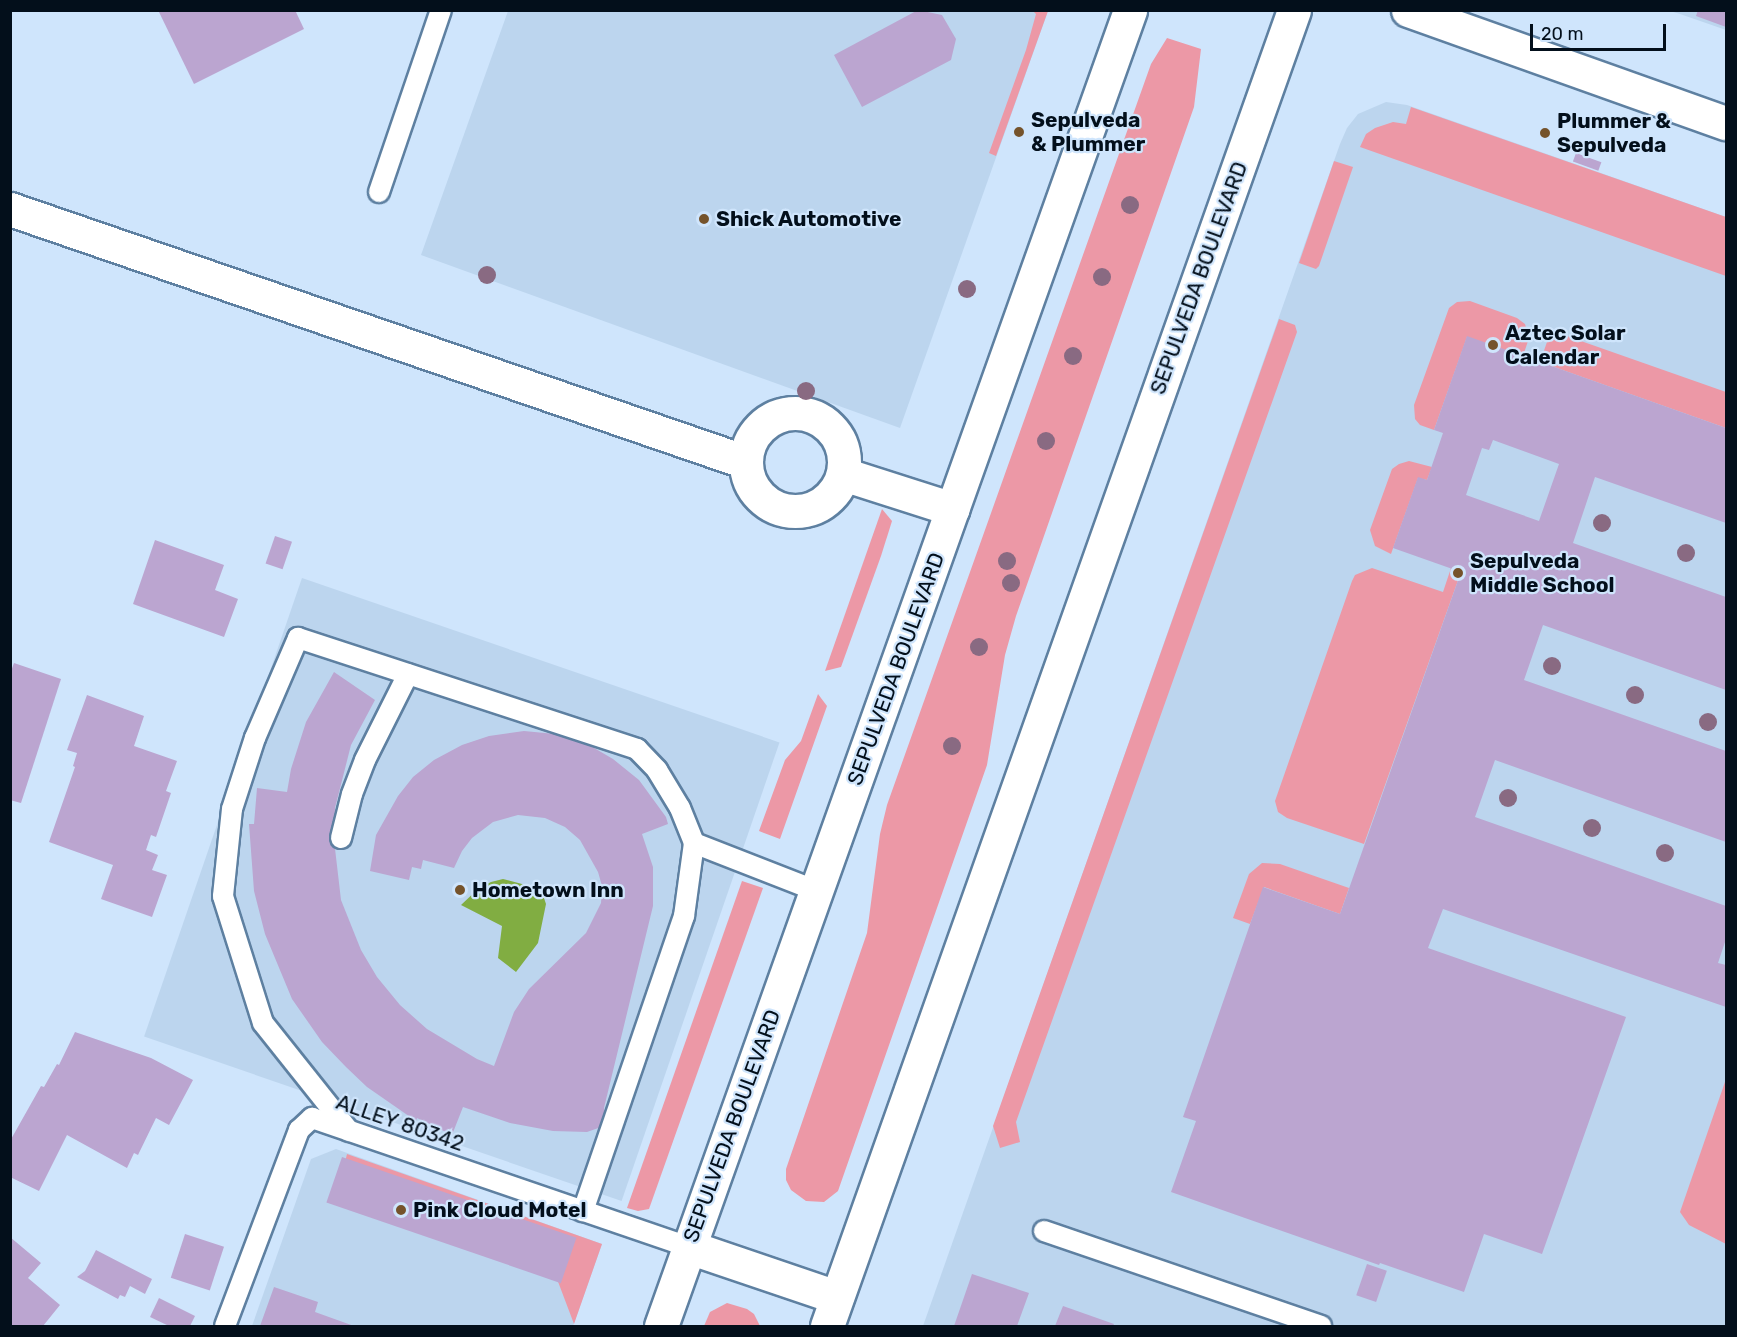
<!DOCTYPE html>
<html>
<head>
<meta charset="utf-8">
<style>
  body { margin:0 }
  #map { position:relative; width:1737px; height:1337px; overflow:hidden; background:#cfe5fc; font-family:Rubik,sans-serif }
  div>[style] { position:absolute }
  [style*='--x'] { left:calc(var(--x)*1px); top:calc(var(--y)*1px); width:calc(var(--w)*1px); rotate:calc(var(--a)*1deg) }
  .built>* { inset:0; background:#bcd5ee; transform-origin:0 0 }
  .green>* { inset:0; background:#ec98a6 }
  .water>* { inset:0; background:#81ad42 }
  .building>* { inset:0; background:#bba5d0; transform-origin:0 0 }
  .roads { filter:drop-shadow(2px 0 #5e80a1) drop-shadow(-2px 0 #5e80a1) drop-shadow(0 2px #5e80a1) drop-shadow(0 -2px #5e80a1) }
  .service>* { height:20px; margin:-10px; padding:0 10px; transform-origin:10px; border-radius:10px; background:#fff }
  .minor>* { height:33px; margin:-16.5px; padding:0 16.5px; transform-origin:16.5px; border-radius:16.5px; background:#fff }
  .minor>.ring { margin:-16.5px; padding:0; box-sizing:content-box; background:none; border:33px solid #fff; border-radius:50% }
  .secondary>* { height:33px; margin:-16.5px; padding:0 16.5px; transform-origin:16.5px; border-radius:16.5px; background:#fff }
  .primary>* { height:33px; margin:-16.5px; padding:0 16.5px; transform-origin:16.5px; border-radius:16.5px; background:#fff }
  .trees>* { width:18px; height:18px; margin:-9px; border-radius:50%; background:#896a82 }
  .dots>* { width:16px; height:16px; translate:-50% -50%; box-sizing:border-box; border:3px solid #cfe5fc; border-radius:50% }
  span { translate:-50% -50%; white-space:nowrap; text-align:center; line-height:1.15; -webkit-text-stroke:4.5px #cfe5fc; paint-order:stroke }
  .poi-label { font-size:21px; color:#030f1b; font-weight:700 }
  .left { translate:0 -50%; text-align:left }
  .street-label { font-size:21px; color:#030f1b }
  .frame { position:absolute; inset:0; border:12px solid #030f1b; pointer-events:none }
  .scale { position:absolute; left:1530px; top:24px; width:136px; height:27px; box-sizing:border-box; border:3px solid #030f1b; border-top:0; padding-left:8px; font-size:18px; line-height:21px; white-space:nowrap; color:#030f1b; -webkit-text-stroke:4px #cfe5fc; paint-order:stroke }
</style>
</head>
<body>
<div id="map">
  <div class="built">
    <div style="clip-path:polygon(508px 11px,1048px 11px,900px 428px,421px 255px)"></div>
    <div style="clip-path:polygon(1670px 11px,1726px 11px,1726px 30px,1680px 14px)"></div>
    <div style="clip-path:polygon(1386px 102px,1407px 105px,1726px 217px,1726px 1326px,923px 1326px,1340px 144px,1347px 128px,1358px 114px)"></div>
    <div style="left:302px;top:578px;width:505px;height:485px;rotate:19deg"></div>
    <div style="clip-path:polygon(336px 1149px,602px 1244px,573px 1326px,252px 1326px,311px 1159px)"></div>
  </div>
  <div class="green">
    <div style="clip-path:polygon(1033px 11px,1048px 11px,996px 156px,989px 153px,1026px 50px,1036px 14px)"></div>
    <div style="clip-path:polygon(1167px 38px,1201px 49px,1194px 107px,1016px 616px,1005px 655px,987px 765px,838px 1191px,824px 1202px,806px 1201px,791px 1190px,786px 1180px,786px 1169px,867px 933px,880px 834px,887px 805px,1151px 64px)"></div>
    <div style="clip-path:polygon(1411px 107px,1726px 217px,1726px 276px,1360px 147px,1366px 134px,1375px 128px,1393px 122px,1406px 124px)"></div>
    <div style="clip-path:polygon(1334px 161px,1353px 167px,1319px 266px,1316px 269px,1299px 263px)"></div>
    <div style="clip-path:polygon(1470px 301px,1517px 318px,1525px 324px,1529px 338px,1523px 356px,1467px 337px,1434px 430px,1420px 425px,1415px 419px,1414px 405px,1449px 308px,1457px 302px)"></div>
    <div style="clip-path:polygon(1279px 319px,1295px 325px,1297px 332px,1016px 1122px,1020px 1142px,1000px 1148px,993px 1126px)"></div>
    <div style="clip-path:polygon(1561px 334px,1726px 392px,1726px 428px,1540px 362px,1547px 342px)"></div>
    <div style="clip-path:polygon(1409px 461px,1432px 467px,1427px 480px,1418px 478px,1391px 554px,1375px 546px,1370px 530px,1392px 469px,1399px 464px)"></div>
    <div style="clip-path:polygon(882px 509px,892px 521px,881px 556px,841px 667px,825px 671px)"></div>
    <div style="clip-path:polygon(1372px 568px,1443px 592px,1451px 568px,1461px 572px,1364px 844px,1287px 818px,1278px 812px,1275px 801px,1352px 581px,1355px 575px)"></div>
    <div style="clip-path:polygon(818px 694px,827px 706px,780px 839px,759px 831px,785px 760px,801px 741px)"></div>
    <div style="clip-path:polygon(1262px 863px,1280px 864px,1349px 888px,1340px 914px,1264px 887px,1250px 924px,1233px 918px,1249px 874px)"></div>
    <div style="clip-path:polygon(742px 881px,763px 888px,649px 1209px,638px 1211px,627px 1208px)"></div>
    <div style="clip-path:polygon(1726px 1079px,1726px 1244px,1689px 1225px,1680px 1212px)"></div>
    <div style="clip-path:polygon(347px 1154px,602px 1244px,574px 1324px,557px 1279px,345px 1162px)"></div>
    <div style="clip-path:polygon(727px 1303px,747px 1309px,754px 1314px,760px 1326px,704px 1326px,710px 1312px)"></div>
  </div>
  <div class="water">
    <div style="clip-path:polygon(503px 879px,522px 884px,537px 896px,544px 898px,546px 904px,538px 943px,516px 972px,498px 958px,502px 926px,461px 905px,479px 888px,491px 882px)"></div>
  </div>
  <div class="building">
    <div style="clip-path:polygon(158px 10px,295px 10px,304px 29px,194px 84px)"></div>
    <div style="clip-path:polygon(918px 10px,942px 15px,956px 39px,951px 60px,862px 107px,834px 55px)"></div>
    <div style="clip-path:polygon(1698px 10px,1726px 10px,1726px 27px,1696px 16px)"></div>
    <div style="left:1576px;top:153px;width:27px;height:9px;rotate:20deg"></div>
    <div style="clip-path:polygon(evenodd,1467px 336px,1726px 428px,1726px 523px,1595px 477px,1573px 543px,1726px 597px,1726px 690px,1543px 625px,1524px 680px,1726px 751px,1726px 842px,1495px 760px,1475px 817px,1726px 906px,1726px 939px,1718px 963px,1726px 965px,1726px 1007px,1443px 909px,1428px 948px,1626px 1017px,1542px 1254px,1484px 1234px,1464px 1292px,1380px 1263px,1379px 1265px,1171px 1192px,1196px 1121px,1183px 1117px,1263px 887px,1340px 914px,1461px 572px,1393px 548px,1418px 477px,1427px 480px,1443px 433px,1434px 430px,1467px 336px,1493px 440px,1559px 464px,1539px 521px,1466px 495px,1482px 448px,1489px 450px,1493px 440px)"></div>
    <div style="left:275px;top:536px;width:18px;height:29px;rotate:19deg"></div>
    <div style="clip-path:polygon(155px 540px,224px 565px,215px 590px,238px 599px,224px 637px,133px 604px)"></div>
    <div style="clip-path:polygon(14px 663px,61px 679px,21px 803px,10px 800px,10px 674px)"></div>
    <div style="clip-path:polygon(334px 672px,375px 700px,351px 745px,335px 808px,334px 840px,341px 900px,361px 950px,377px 977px,400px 1005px,427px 1029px,477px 1059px,494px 1066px,514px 1012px,529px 989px,586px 933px,601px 903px,602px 886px,598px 872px,580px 840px,565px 827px,545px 818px,518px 815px,493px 822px,472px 838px,462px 851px,454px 868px,423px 860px,421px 869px,412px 867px,409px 880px,370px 871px,376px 835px,398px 796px,413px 777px,434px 760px,462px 745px,489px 736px,524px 731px,555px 734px,589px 745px,613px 759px,639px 780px,666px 817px,668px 824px,642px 834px,653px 867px,653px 906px,604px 1108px,604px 1126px,587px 1132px,553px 1131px,510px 1123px,463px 1107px,452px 1135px,417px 1118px,416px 1121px,367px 1087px,346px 1067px,322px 1042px,292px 999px,265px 934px,254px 891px,249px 824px,254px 824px,257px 788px,287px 792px,291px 769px,306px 722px)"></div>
    <div style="clip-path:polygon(87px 695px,144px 716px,134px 746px,177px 761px,166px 791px,171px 793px,156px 837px,151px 835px,146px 850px,158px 855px,152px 870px,167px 875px,152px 917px,101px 899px,113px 865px,49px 842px,75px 767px,73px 766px,77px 753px,67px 750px)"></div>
    <div style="clip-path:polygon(75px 1032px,151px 1058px,193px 1080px,169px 1125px,156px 1118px,138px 1155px,134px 1153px,127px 1168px,67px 1135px,39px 1191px,10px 1177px,10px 1141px,41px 1086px,44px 1087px,57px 1064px,59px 1065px)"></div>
    <div style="left:342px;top:1157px;width:248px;height:48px;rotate:19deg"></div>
    <div style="left:185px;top:1234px;width:41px;height:46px;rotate:18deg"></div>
    <div style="clip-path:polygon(10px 1237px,41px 1263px,28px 1278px,60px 1305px,43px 1326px,10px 1326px)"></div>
    <div style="clip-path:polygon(96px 1250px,152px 1279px,145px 1294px,130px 1286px,125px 1297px,120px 1295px,118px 1299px,77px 1277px,85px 1271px)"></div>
    <div style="left:1367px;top:1264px;width:21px;height:33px;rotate:19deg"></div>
    <div style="clip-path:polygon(972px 1274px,1029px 1293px,1017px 1326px,954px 1326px)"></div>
    <div style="clip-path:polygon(274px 1287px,318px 1302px,315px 1312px,354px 1326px,260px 1326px)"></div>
    <div style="clip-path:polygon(159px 1298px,195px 1316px,190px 1326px,169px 1326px,150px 1317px)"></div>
    <div style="clip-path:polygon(1063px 1306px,1114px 1324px,1113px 1326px,1055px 1326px)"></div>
  </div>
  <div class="roads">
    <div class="service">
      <div style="--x:379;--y:192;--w:192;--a:-71.2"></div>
      <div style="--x:341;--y:838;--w:45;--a:-76"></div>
      <div style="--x:352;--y:794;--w:36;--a:-69"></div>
      <div style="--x:365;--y:760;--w:96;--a:-63.4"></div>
      <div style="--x:694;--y:843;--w:132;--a:21.3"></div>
      <div style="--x:349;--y:1131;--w:138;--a:-128.5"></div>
      <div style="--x:263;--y:1023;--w:133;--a:-107.5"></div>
      <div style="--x:223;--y:896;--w:87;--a:-84.1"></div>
      <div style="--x:232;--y:809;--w:75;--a:-72.1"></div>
      <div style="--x:255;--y:738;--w:109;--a:-66.7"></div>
      <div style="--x:298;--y:638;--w:357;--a:18.1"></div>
      <div style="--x:637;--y:749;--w:29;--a:46"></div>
      <div style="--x:657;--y:770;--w:44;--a:58.8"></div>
      <div style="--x:680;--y:808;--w:38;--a:68"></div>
      <div style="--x:694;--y:843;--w:74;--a:97.8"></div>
      <div style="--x:684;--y:916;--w:312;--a:108.9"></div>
      <div style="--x:1044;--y:1231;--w:293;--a:18.9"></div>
      <div style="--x:225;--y:1326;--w:210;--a:-69.3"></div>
      <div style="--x:299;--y:1130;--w:18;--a:-43"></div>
      <div style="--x:312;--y:1118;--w:398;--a:18.9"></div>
    </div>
    <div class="minor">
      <div style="--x:10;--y:209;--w:778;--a:18.97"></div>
      <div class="ring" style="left:746px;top:413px;width:65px;height:65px"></div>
      <div style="--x:843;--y:474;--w:115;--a:17.7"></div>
    </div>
    <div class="secondary">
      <div style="--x:1408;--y:10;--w:337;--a:19.6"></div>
    </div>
    <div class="primary">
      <div style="--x:689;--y:1247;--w:156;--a:18.7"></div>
      <div style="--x:661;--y:1326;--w:1397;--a:-70.38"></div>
      <div style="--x:827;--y:1326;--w:1396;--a:-70.46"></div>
    </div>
  </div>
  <div class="trees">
    <div style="left:1130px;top:205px"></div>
    <div style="left:487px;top:275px"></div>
    <div style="left:1102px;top:277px"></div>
    <div style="left:967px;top:289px"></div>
    <div style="left:1073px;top:356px"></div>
    <div style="left:806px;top:391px"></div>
    <div style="left:1046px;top:441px"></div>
    <div style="left:1602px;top:523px"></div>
    <div style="left:1686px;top:553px"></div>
    <div style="left:1007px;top:561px"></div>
    <div style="left:1011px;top:583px"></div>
    <div style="left:979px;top:647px"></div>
    <div style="left:1552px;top:666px"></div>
    <div style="left:1635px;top:695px"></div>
    <div style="left:1708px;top:722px"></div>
    <div style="left:952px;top:746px"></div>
    <div style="left:1508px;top:798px"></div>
    <div style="left:1592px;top:828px"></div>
    <div style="left:1665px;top:853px"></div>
  </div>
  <div class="dots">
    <div style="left:1019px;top:132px;background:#75532b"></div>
    <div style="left:1545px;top:133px;background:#75532b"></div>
    <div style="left:704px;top:219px;background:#75532b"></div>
    <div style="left:1493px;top:345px;background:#75532b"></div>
    <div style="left:1458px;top:573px;background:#75532b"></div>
    <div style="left:460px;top:890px;background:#75532b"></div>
    <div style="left:401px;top:1210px;background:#75532b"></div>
  </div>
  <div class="poi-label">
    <span class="left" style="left:1031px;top:132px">Sepulveda<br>&amp; Plummer</span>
    <span class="left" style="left:1557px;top:133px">Plummer &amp;<br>Sepulveda</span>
    <span class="left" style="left:716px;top:219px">Shick Automotive</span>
    <span class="left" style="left:1505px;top:345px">Aztec Solar<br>Calendar</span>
    <span class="left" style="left:1470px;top:573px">Sepulveda<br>Middle School</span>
    <span class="left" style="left:472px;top:890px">Hometown Inn</span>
    <span class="left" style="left:413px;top:1210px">Pink Cloud Motel</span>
  </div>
  <div class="street-label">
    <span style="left:1199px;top:278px;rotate:-70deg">SEPULVEDA BOULEVARD</span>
    <span style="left:896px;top:669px;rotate:-70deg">SEPULVEDA BOULEVARD</span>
    <span style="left:400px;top:1123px;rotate:19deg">ALLEY 80342</span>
    <span style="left:732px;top:1126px;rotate:-70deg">SEPULVEDA BOULEVARD</span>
  </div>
  <div class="frame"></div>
  <div class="scale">20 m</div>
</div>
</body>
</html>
